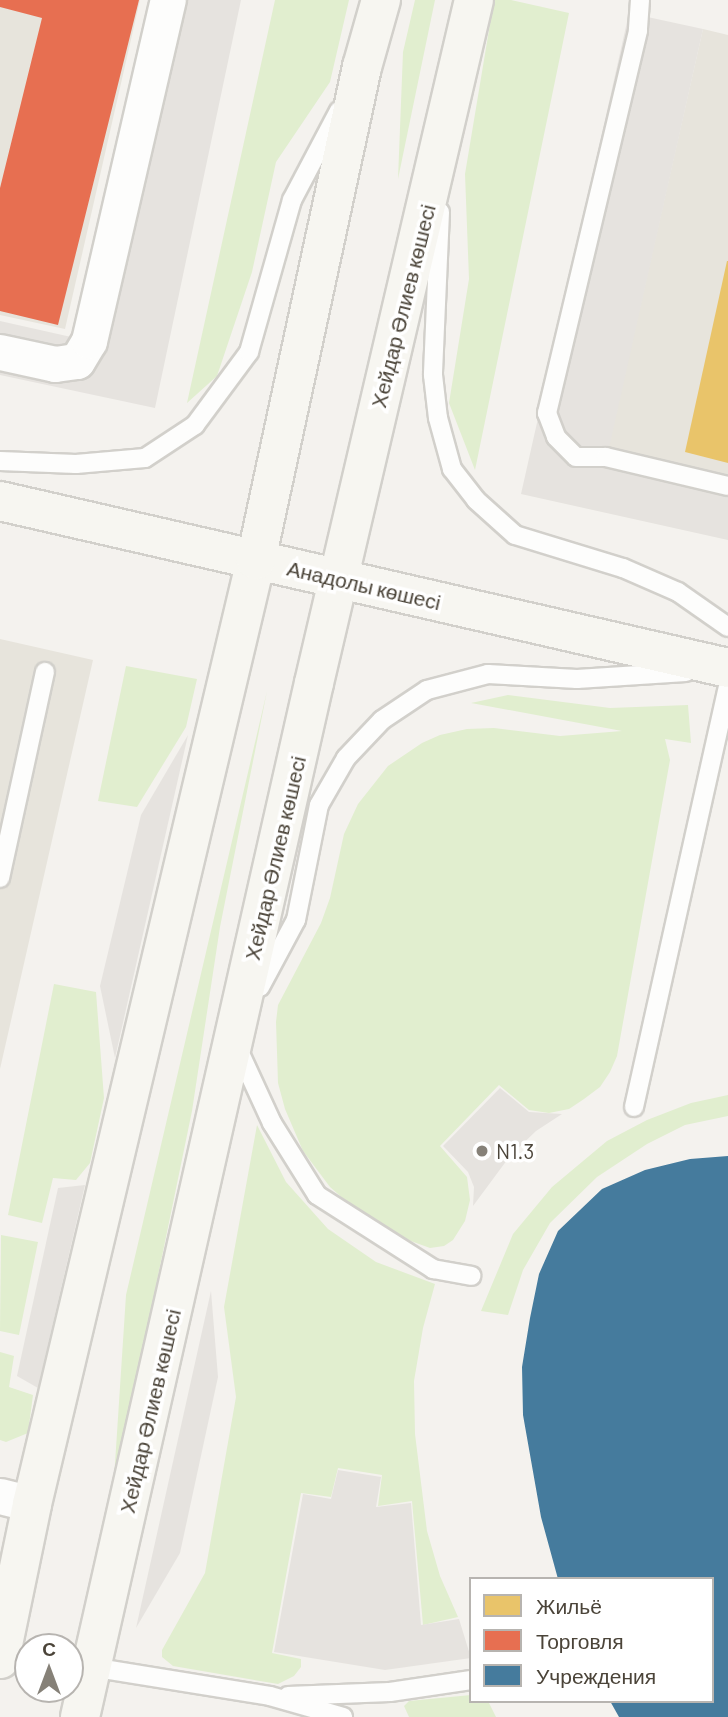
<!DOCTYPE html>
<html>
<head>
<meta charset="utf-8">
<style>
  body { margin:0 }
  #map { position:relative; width:728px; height:1717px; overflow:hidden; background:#f4f2ee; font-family:Barlow,sans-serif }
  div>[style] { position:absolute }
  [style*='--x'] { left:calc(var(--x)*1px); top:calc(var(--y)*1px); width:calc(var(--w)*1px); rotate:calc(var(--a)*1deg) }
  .residential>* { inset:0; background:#e7e4dc }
  .green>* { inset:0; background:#e1eecf }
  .parking>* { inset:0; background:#e6e3df }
  .homes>* { inset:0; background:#e9c46a }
  .shops>* { inset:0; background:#e76f51 }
  .public>* { inset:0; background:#457b9d }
  .roads { filter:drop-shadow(2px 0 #d2d0cb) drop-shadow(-2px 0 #d2d0cb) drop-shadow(0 2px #d2d0cb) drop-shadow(0 -2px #d2d0cb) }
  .lane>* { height:18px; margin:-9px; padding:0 9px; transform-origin:9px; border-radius:9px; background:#fdfdfc }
  .street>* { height:35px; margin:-17.5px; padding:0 17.5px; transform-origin:17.5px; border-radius:17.5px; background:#fdfdfc }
  .secondary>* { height:38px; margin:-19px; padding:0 19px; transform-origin:19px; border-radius:19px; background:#f7f6f1 }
  .dots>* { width:19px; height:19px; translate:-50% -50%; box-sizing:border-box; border:4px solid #fff; border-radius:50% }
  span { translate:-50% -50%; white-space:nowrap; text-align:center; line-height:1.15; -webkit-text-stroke:7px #fff; paint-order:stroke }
  .street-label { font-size:21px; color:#4b4439 }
  .poi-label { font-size:21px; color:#4b4439 }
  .left { translate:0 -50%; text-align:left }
  .legend { position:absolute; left:469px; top:1577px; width:245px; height:126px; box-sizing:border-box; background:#fff; border:2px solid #b7b4b0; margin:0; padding:9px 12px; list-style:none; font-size:21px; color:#4b4439 }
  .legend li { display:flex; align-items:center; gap:14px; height:35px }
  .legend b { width:35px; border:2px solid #b7b4b0 }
  .north { position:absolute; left:14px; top:1633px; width:70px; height:70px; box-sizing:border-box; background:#fff; border:2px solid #b7b4b0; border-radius:50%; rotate:0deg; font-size:19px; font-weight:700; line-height:28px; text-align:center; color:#4b4439 }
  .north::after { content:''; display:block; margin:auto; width:24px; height:32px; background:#868178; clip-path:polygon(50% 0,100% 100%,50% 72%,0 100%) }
</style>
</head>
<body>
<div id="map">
  <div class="residential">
    <div style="clip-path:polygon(0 0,140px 0,65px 329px,0 315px)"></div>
    <div style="clip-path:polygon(703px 29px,728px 35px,728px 484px,606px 457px)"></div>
    <div style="clip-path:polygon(0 639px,93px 660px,0 1069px)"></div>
  </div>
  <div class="green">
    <div style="clip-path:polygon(275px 0,349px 0,330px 82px,276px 162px,252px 272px,217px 376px,187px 403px)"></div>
    <div style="clip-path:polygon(415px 0,435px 0,398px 179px,403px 52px)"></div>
    <div style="clip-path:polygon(494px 0,511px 0,569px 13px,475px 470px,449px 403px,469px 279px,465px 174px)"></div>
    <div style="clip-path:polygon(126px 666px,197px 679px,186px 727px,137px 807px,98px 801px)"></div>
    <div style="clip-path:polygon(267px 691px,220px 927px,192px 1111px,113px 1494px,126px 1295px)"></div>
    <div style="clip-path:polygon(508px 695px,610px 708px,688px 705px,691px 743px,665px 739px,670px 760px,617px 1056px,610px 1072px,600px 1087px,584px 1099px,569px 1109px,549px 1113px,529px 1110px,499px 1085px,440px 1146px,467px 1177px,470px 1200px,465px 1221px,453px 1240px,444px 1246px,430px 1248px,397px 1236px,363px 1216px,330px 1187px,303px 1151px,285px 1109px,278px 1083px,276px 1022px,278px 1005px,321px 923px,330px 898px,344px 834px,358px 804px,388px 766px,422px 743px,440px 735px,467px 729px,494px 728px,560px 736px,622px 731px,471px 703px)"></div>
    <div style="clip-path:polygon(54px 984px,96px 992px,104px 1098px,90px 1163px,76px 1180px,53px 1178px,42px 1223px,8px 1215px)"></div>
    <div style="clip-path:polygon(728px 1095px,728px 1116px,685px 1125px,647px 1144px,597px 1177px,550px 1223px,523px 1270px,508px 1315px,481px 1311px,513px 1234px,552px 1187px,607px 1141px,647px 1120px,691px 1103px)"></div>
    <div style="clip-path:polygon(257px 1125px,286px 1182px,328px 1229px,376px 1262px,435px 1284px,423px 1328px,414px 1381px,415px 1434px,427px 1531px,440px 1576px,458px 1617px,423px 1625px,412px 1501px,378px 1506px,382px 1475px,338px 1468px,331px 1497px,301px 1493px,272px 1653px,301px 1659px,301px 1667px,294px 1676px,278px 1684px,173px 1666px,162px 1657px,162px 1650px,205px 1573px,236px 1397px,224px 1307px)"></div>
    <div style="clip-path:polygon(1px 1235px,38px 1242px,19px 1335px,0 1331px)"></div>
    <div style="clip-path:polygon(0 1352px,14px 1356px,9px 1387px,33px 1395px,28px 1433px,6px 1442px,0 1440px)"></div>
    <div style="clip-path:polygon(471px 1695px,471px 1701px,488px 1701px,496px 1717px,409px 1717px,404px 1706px,409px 1701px)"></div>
  </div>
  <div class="parking">
    <div style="clip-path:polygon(168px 0,241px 0,155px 408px,0 375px,0 321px,89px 341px)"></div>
    <div style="clip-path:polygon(629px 13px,703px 29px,607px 457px,728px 484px,728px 540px,521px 494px)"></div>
    <div style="clip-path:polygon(188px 735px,115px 1058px,100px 986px,141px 815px)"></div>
    <div style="clip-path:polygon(500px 1088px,529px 1112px,562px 1114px,536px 1131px,510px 1156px,473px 1206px,474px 1187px,468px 1172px,443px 1146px)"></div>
    <div style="clip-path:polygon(85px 1185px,38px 1388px,17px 1376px,58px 1188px)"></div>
    <div style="clip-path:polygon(211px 1291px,218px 1377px,180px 1553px,136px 1628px)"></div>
    <div style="clip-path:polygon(338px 1470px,381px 1477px,376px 1507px,411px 1503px,421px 1625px,459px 1619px,471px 1658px,385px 1670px,274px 1652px,303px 1494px,331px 1499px)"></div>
  </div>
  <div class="homes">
    <div style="clip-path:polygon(727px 261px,728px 261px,728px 463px,685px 452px)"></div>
  </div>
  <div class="shops">
    <div style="clip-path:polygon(0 0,139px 0,58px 325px,0 311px,0 188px,42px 18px,0 7px)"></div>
  </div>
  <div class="public">
    <div style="clip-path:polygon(728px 1156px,728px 1717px,619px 1717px,610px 1701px,712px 1701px,712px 1579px,558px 1579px,541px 1517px,523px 1415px,522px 1367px,530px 1318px,539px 1274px,558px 1231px,602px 1189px,645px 1170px,690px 1159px)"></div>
  </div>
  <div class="roads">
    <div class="lane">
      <div style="--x:640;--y:0;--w:31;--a:94"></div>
      <div style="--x:638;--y:31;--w:393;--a:103.4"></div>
      <div style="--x:547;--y:413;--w:26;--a:69"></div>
      <div style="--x:556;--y:437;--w:28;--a:45"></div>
      <div style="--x:576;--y:457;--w:30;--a:0"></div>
      <div style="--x:606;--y:457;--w:125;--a:13.4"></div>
      <div style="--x:440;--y:212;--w:163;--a:92.5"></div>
      <div style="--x:433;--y:375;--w:43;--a:83.4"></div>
      <div style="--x:438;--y:418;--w:53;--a:74.6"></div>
      <div style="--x:452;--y:469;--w:39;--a:52"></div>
      <div style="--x:476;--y:500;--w:52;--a:41.9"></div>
      <div style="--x:515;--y:535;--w:113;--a:17"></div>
      <div style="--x:623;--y:568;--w:60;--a:23.6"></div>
      <div style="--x:678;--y:592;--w:61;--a:35"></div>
      <div style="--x:0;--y:461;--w:76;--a:2.3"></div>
      <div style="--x:76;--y:464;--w:69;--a:-5"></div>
      <div style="--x:145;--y:458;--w:60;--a:-33.4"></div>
      <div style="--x:195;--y:425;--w:91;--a:-53.5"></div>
      <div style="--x:249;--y:352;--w:158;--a:-74.2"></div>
      <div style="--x:292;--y:200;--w:101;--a:-62.2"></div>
      <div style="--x:0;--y:878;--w:211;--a:-77.7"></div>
      <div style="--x:260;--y:987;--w:76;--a:-61.8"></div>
      <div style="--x:296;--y:920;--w:117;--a:-78.7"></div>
      <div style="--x:319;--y:805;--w:54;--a:-60.1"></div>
      <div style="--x:346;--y:758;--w:52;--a:-46.5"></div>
      <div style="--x:382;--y:720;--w:54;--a:-33.7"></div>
      <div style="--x:427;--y:690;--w:63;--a:-14.7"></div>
      <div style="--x:488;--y:674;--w:89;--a:3.2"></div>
      <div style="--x:577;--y:679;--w:109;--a:-3.7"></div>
      <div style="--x:237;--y:1047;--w:84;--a:65.3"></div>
      <div style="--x:272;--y:1123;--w:85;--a:58"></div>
      <div style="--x:317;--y:1195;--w:138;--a:32.5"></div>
      <div style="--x:433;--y:1269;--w:39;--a:10"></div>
      <div style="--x:634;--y:1107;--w:429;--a:-77.4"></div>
      <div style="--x:91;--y:1667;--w:181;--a:9.2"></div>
      <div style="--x:270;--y:1696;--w:76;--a:16"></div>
      <div style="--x:288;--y:1696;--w:102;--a:-2.2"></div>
      <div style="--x:390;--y:1692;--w:82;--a:-8.4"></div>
    </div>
    <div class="street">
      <div style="--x:0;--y:352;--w:56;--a:12.3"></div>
      <div style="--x:55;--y:364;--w:22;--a:-8"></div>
      <div style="--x:77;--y:361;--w:23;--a:-59"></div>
      <div style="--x:89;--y:341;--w:350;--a:-77"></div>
      <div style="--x:0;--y:1496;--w:33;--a:14"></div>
    </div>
    <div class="secondary">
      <div style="--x:0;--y:501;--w:747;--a:12.92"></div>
      <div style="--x:0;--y:1659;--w:158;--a:-78.3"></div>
      <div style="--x:32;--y:1504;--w:970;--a:-76.65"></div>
      <div style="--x:256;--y:560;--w:504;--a:-77.87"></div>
      <div style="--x:362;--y:67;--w:70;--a:-74.2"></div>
      <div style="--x:80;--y:1717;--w:1060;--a:-77.25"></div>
      <div style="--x:314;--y:683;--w:701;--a:-76.82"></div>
    </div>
  </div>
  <div class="dots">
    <div style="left:482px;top:1151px;background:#868178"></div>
  </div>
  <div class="street-label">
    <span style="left:403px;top:306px;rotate:-76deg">Хейдар Әлиев көшесі</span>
    <span style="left:364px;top:585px;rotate:13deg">Анадолы көшесі</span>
    <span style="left:275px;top:858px;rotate:-77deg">Хейдар Әлиев көшесі</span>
    <span style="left:150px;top:1411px;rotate:-77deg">Хейдар Әлиев көшесі</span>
  </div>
  <div class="poi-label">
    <span class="left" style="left:496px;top:1151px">N1.3</span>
  </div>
  <ul class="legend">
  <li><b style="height:19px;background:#e9c46a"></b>Жильё</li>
  <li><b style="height:19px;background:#e76f51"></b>Торговля</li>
  <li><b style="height:19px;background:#457b9d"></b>Учреждения</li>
  </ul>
  <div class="north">С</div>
</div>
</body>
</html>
